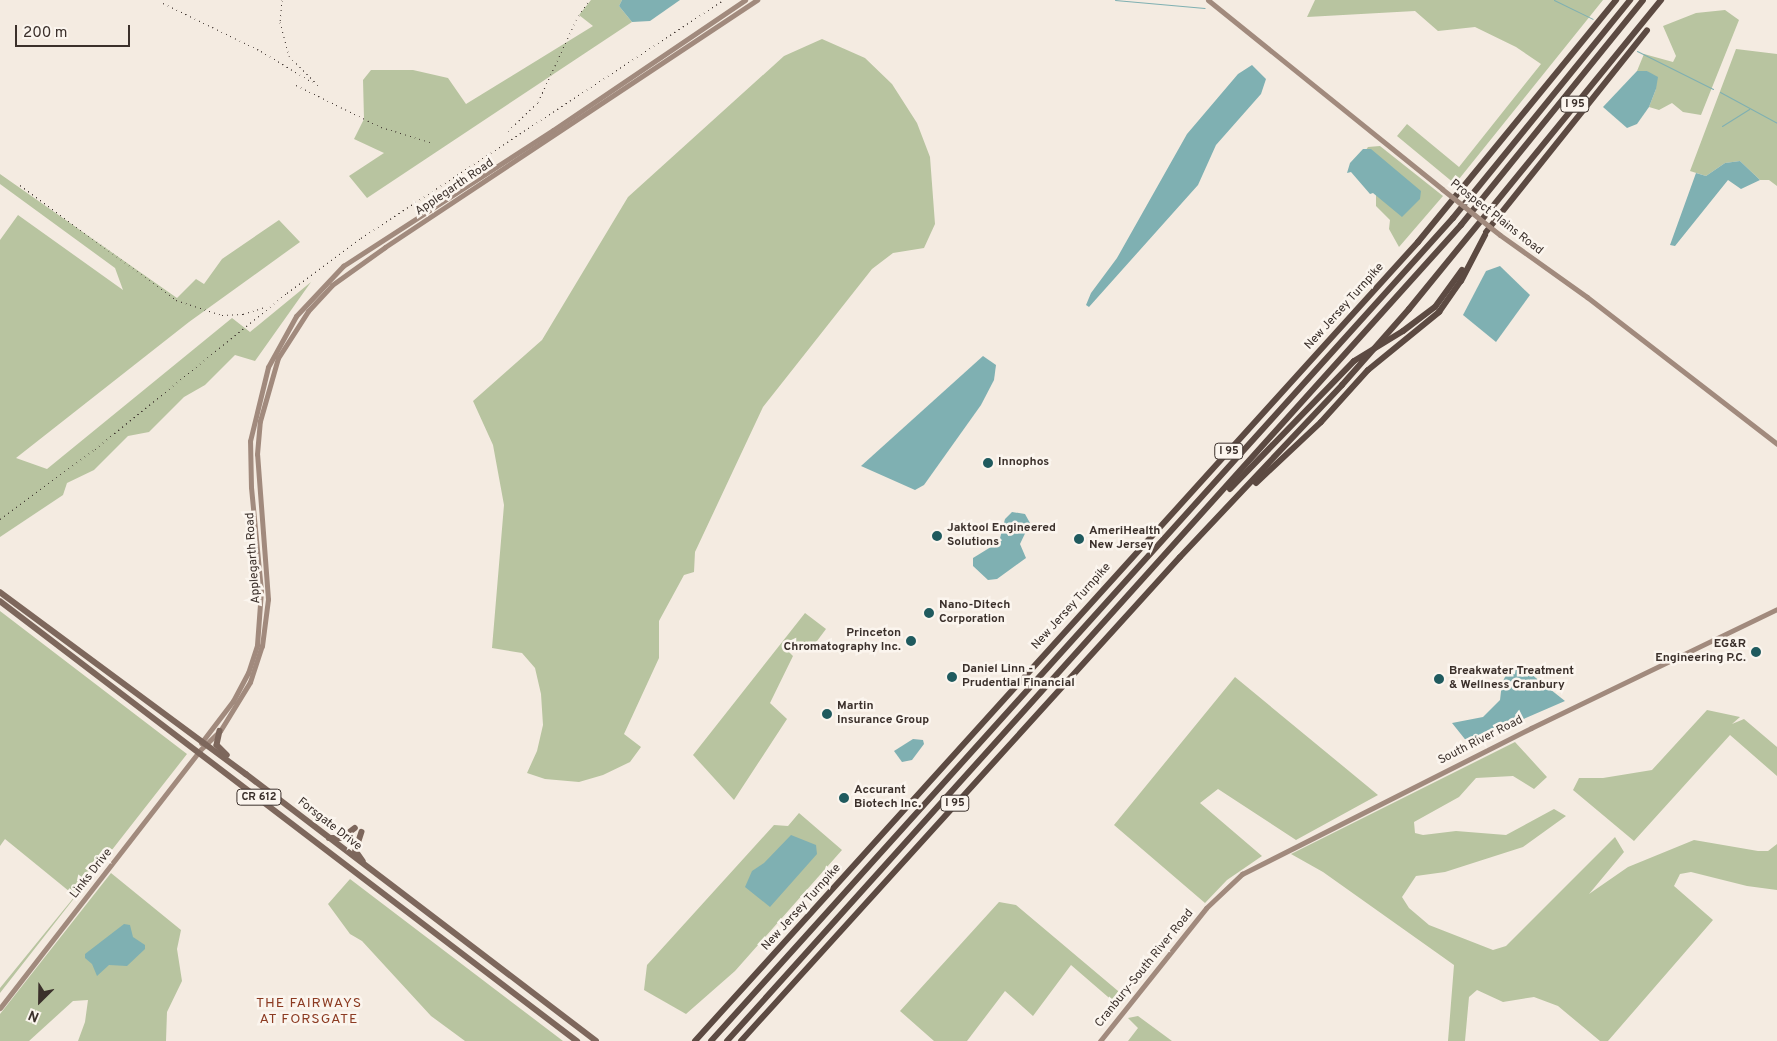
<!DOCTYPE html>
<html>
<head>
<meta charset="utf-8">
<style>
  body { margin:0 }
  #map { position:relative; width:1777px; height:1041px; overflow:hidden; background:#f4ebe1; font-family:Overpass,sans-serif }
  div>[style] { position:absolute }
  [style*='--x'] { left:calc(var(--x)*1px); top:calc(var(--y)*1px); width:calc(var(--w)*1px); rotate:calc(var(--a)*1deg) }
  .green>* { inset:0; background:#b8c4a0 }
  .water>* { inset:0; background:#7fb0b2 }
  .stream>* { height:1px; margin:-0.5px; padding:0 0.5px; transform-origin:0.5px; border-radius:0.5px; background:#7fb0b2 }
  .secondary>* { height:5px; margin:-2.5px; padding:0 2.5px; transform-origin:2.5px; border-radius:2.5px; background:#a18a7d }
  .primary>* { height:5.5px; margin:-2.75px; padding:0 2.75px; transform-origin:2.75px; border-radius:2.75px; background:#7d675c }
  .highway>* { height:6px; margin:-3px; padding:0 3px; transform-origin:3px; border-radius:3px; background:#5c4a42 }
  .rail>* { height:1px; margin-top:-0.5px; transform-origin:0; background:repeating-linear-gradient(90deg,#3b302b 0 1px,transparent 0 5px) }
  .secondary-bridge>* { height:5px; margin:-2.5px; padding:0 2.5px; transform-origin:2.5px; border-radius:2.5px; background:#a18a7d }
  .highway-bridge>* { height:6px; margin:-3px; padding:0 3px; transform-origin:3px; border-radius:3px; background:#5c4a42 }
  .dots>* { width:14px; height:14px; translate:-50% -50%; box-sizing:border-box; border:2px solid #fbf5ee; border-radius:50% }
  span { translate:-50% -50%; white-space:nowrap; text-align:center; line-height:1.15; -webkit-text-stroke:5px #fbf5ee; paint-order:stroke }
  .shield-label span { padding:1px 4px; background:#fbf5ee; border:1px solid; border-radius:4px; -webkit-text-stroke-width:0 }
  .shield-label { font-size:11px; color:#3b302b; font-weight:700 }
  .street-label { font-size:12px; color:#3b302b }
  .poi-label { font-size:12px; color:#3b302b; font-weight:700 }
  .left { translate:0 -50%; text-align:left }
  .right { translate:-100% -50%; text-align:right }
  .neighbourhood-label { font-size:14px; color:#8c3b22; letter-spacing:1px }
  .north { position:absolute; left:15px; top:976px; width:50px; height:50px; -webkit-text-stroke:4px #fbf5ee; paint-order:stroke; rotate:203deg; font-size:14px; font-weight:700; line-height:20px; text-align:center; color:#3b302b }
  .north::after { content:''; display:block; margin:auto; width:18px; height:22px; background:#3b302b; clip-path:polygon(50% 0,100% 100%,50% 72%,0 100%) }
  .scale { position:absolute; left:15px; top:25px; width:115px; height:22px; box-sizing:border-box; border:2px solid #3b302b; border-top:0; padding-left:6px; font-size:15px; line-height:18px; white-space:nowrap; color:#3b302b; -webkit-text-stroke:4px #fbf5ee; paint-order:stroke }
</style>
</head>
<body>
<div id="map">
  <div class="green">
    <div style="clip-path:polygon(591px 0,622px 0,619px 6px,632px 22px,367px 198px,349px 176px,384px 153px,354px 139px,364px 119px,363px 80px,371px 70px,413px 70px,448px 78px,466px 104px,593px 26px,579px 15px)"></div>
    <div style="clip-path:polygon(1315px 0,1603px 0,1455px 184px,1397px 136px,1407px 124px,1459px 167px,1541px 64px,1516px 47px,1475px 27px,1438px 31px,1415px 11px,1307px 17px)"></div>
    <div style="clip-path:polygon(1725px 10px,1739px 20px,1701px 115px,1683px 112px,1672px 103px,1659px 110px,1649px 107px,1656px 89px,1647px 71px,1637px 71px,1644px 54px,1673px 62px,1676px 56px,1663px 26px,1696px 13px)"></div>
    <div style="clip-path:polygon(822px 39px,865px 58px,892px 84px,917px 123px,930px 157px,935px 224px,924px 248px,893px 253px,872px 269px,763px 407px,695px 552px,694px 572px,684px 575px,659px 621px,659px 658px,624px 734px,641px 747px,630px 762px,603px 775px,579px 782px,545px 779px,527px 773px,537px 751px,543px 725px,541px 694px,535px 668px,522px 653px,492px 648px,504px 505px,493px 445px,473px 401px,542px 340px,628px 197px,784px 56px)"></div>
    <div style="clip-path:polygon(1736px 49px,1777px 54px,1777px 186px,1769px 180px,1760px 180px,1740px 161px,1725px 163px,1706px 176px,1690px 171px)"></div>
    <div style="clip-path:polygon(1380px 146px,1443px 196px,1399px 247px,1389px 229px,1390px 220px,1376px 206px,1376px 191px,1363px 154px,1368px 147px)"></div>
    <div style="clip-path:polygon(0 174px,177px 298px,196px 279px,204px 284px,222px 259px,279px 220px,300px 242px,189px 322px,16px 458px,47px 469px,232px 318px,250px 332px,311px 282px,255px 361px,235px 355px,205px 385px,184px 397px,149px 432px,128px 436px,94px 470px,67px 483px,63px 495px,0 537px,0 240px,18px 215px,123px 290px,115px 268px,0 184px)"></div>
    <div style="clip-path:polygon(0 611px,187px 754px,0 993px,0 988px,75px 896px,5px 839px,0 846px)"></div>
    <div style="clip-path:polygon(805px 613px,826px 629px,817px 641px,804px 647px,794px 640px,786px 649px,793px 656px,770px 703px,787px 719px,734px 800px,693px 755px)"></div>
    <div style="clip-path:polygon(1235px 677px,1378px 795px,1296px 840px,1218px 789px,1200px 803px,1262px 856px,1227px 880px,1205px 903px,1114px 825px)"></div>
    <div style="clip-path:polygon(1707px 710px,1740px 717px,1732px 724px,1744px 719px,1777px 747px,1777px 776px,1730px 735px,1634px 841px,1573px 790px,1579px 778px,1603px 778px,1652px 770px)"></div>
    <div style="clip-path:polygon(1515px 742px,1547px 777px,1534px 789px,1513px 776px,1476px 778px,1459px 797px,1414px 822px,1415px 833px,1423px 835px,1456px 831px,1506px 835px,1554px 809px,1566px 816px,1523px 847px,1445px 872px,1416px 876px,1402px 897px,1409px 908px,1429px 925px,1493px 950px,1506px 946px,1615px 837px,1624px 852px,1589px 894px,1628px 867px,1694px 840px,1758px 851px,1768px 851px,1777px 844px,1777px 890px,1747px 886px,1691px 872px,1680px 874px,1674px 886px,1713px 920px,1608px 1041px,1600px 1041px,1558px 1006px,1534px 997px,1503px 1002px,1477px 990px,1469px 997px,1465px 1041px,1448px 1041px,1454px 965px,1323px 872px,1291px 854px)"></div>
    <div style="clip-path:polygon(799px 813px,842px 850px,735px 971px,686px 1014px,644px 990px,647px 965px,774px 825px,788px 826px)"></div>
    <div style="clip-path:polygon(111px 873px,181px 930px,177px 949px,182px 981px,167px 1012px,166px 1041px,78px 1041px,85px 1022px,88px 1000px,73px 1001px,29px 1041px,0 1041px,0 1014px)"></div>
    <div style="clip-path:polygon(350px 879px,563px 1041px,465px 1041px,431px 1016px,362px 941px,350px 934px,328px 904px)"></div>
    <div style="clip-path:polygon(999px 902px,1016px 905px,1124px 996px,1115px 1003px,1071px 965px,1033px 1016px,1005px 991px,967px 1041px,934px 1041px,900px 1011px)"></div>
    <div style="clip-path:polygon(1138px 1016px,1172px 1041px,1128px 1041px,1138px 1028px,1128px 1018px)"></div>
  </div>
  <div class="water">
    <div style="clip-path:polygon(622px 0,680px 0,650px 21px,632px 22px,619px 6px)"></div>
    <div style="clip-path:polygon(1252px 65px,1266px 79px,1261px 94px,1216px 145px,1198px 185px,1089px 307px,1086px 305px,1091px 293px,1117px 258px,1187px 134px,1238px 74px)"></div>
    <div style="clip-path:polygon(1637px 71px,1647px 71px,1658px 77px,1656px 89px,1649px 107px,1637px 124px,1627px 128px,1603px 107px)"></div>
    <div style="clip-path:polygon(1363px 149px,1371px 149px,1421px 191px,1420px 199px,1402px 217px,1373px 193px,1370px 194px,1351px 172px,1347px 173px,1350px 163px)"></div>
    <div style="clip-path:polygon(1740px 161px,1760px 180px,1741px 189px,1728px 180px,1675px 246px,1670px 245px,1696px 173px,1706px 176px,1725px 163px)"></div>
    <div style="clip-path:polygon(1500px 266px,1530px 295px,1496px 342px,1463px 315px,1486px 271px)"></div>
    <div style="clip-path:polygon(983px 356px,996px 365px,994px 380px,981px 405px,924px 485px,915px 490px,861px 466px)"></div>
    <div style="clip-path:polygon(1012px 512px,1025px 514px,1030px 523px,1020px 544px,1026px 558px,997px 579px,988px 580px,973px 566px,973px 558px,999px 542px,1005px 519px)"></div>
    <div style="clip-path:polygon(1521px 666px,1565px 701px,1468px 743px,1452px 723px,1483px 717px,1500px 700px,1502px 683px,1508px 671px)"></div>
    <div style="clip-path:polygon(913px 739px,923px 740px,924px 744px,912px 760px,902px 762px,894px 751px)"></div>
    <div style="clip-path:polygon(791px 835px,816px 845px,817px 854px,770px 907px,745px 887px,752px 871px,764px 863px)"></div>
    <div style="clip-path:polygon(124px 924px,130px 925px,133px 937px,145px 945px,145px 949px,127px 966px,109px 965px,97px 976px,92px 964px,85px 958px,85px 954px)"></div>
  </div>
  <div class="stream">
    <div style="--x:1115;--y:0;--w:90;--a:5.1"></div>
    <div style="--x:1554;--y:0;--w:43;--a:26"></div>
    <div style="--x:1637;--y:51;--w:85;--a:26.6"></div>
    <div style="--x:1720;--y:92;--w:65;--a:28.5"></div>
    <div style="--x:1722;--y:126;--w:32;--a:-32"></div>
  </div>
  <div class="secondary">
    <div style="--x:1208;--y:0;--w:301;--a:38.9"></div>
    <div style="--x:1500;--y:235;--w:107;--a:35.5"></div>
    <div style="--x:1587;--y:297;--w:240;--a:37.7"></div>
    <div style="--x:201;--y:743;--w:53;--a:-52.7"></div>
    <div style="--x:233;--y:701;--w:32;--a:-62"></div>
    <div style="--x:248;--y:673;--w:29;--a:-72"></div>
    <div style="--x:257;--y:645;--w:54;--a:-85.8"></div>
    <div style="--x:261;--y:591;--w:104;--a:-95.5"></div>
    <div style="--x:251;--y:487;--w:46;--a:-91.2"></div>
    <div style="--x:250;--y:441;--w:76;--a:-76.3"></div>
    <div style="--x:268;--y:367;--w:58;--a:-61.2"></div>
    <div style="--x:296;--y:316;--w:69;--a:-46.8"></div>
    <div style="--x:343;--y:266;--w:250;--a:-32.9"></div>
    <div style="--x:553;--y:130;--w:232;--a:-34.1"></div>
    <div style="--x:0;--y:1008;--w:325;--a:-52.2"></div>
    <div style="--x:199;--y:751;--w:29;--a:-44"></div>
    <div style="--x:220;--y:731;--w:57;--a:-58.5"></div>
    <div style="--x:250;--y:682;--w:38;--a:-72"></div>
    <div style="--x:262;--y:646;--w:47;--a:-82.7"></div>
    <div style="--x:268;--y:599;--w:145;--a:-94.3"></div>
    <div style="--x:257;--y:454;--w:33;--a:-85"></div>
    <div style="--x:260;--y:421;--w:66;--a:-74.1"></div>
    <div style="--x:278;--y:358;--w:56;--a:-57.4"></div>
    <div style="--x:308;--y:311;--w:35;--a:-47"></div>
    <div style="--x:332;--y:285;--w:65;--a:-35.6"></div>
    <div style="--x:385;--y:247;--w:447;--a:-33.6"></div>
    <div style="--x:1100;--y:1041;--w:170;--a:-51.4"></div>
    <div style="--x:1206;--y:908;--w:50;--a:-43.4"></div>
    <div style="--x:1242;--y:874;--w:324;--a:-26.8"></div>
    <div style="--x:1531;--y:728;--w:273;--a:-25.8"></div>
  </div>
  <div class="primary">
    <div style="--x:0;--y:592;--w:306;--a:36.5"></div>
    <div style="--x:246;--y:774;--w:440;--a:37.3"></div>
    <div style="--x:0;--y:601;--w:726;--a:37.33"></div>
    <div style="--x:220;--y:731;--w:14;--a:102"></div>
    <div style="--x:217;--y:745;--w:14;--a:45"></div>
    <div style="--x:362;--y:832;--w:20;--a:108"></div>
    <div style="--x:356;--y:851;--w:12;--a:55"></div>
    <div style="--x:329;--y:838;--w:13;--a:0"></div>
    <div style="--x:342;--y:838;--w:16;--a:-38"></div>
  </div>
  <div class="highway">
    <div style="--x:1486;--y:232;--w:258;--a:-51.4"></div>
    <div style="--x:1403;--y:331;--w:40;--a:-37"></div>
    <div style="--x:1435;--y:307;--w:46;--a:-53.9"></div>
    <div style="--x:1256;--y:483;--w:89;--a:-43.2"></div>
    <div style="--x:1321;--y:422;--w:70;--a:-47.9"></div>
    <div style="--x:1368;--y:370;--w:92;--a:-39.2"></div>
    <div style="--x:1439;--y:312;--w:38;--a:-55"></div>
    <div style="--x:1461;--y:281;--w:52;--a:-62.4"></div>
    <div style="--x:1230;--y:489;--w:178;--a:-45.9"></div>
    <div style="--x:695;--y:1041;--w:1078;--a:-47.86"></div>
    <div style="--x:1418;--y:242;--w:313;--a:-50.7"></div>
    <div style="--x:711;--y:1041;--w:1108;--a:-47.96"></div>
    <div style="--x:1453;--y:218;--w:281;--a:-50.9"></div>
    <div style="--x:727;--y:1041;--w:1098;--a:-48.03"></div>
    <div style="--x:1461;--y:225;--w:289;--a:-51"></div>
    <div style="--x:741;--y:1041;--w:653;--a:-47.79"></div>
    <div style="--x:1180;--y:557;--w:236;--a:-46.7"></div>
    <div style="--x:1342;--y:385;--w:101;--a:-48.6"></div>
    <div style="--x:1409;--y:309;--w:399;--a:-50.8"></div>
  </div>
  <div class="rail">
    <div style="--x:282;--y:0;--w:22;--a:95"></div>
    <div style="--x:280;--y:22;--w:35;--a:75"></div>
    <div style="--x:289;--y:56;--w:44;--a:45"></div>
    <div style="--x:163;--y:3;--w:109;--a:26.1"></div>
    <div style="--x:261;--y:51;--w:60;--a:31.3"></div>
    <div style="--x:296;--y:85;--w:95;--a:26.3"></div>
    <div style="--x:381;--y:127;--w:54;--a:17.1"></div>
    <div style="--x:508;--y:131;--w:42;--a:-44"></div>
    <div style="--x:538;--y:102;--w:90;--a:-65.1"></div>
    <div style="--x:576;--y:20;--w:24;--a:-57"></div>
    <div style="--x:20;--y:185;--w:194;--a:36.4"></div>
    <div style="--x:176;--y:300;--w:48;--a:18.1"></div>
    <div style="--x:222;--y:315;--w:21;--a:-3"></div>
    <div style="--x:243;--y:314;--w:22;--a:-18"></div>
    <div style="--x:0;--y:519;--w:118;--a:-36.4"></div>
    <div style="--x:95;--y:449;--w:247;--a:-39.1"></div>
    <div style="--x:287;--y:293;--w:92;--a:-36.6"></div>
    <div style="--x:361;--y:238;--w:433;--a:-33.3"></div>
  </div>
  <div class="secondary-bridge">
    <div style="--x:1442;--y:189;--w:74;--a:38.4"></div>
  </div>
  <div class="highway-bridge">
    <div style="--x:1354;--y:361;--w:57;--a:-31.5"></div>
  </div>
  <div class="dots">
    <div style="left:988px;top:463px;background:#1f5a5e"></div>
    <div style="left:937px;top:536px;background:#1f5a5e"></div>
    <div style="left:1079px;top:539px;background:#1f5a5e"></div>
    <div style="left:929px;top:613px;background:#1f5a5e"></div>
    <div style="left:911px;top:641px;background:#1f5a5e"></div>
    <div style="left:1756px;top:652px;background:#1f5a5e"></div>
    <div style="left:952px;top:677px;background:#1f5a5e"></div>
    <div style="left:1439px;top:679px;background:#1f5a5e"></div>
    <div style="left:827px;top:714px;background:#1f5a5e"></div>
    <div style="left:844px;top:798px;background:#1f5a5e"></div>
  </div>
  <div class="shield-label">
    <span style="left:1575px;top:104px">I 95</span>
    <span style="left:1229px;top:451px">I 95</span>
    <span style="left:259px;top:797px">CR 612</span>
    <span style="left:955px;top:803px">I 95</span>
  </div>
  <div class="street-label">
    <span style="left:455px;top:188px;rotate:-34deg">Applegarth Road</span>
    <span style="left:1496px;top:218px;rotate:38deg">Prospect Plains Road</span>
    <span style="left:1345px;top:307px;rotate:-48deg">New Jersey Turnpike</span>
    <span style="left:254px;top:558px;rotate:-94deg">Applegarth Road</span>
    <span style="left:1072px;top:607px;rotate:-48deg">New Jersey Turnpike</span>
    <span style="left:1481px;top:741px;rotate:-27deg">South River Road</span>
    <span style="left:329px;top:825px;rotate:38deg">Forsgate Drive</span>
    <span style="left:92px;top:874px;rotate:-52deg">Links Drive</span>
    <span style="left:802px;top:908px;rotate:-48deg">New Jersey Turnpike</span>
    <span style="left:1145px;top:969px;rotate:-51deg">Cranbury-South River Road</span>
  </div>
  <div class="poi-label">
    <span class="left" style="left:998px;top:463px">Innophos</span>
    <span class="left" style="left:947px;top:536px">Jaktool Engineered<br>Solutions</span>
    <span class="left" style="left:1089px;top:539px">AmeriHealth<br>New Jersey</span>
    <span class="left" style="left:939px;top:613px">Nano-Ditech<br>Corporation</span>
    <span class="right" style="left:901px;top:641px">Princeton<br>Chromatography Inc.</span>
    <span class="right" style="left:1746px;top:652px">EG&amp;R<br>Engineering P.C.</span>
    <span class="left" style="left:962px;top:677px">Daniel Linn -<br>Prudential Financial</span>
    <span class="left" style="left:1449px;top:679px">Breakwater Treatment<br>&amp; Wellness Cranbury</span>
    <span class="left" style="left:837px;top:714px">Martin<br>Insurance Group</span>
    <span class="left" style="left:854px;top:798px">Accurant<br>Biotech Inc.</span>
  </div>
  <div class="neighbourhood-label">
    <span style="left:309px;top:1012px">THE FAIRWAYS<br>AT FORSGATE</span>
  </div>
  <div class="north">N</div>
  <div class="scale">200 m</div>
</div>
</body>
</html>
